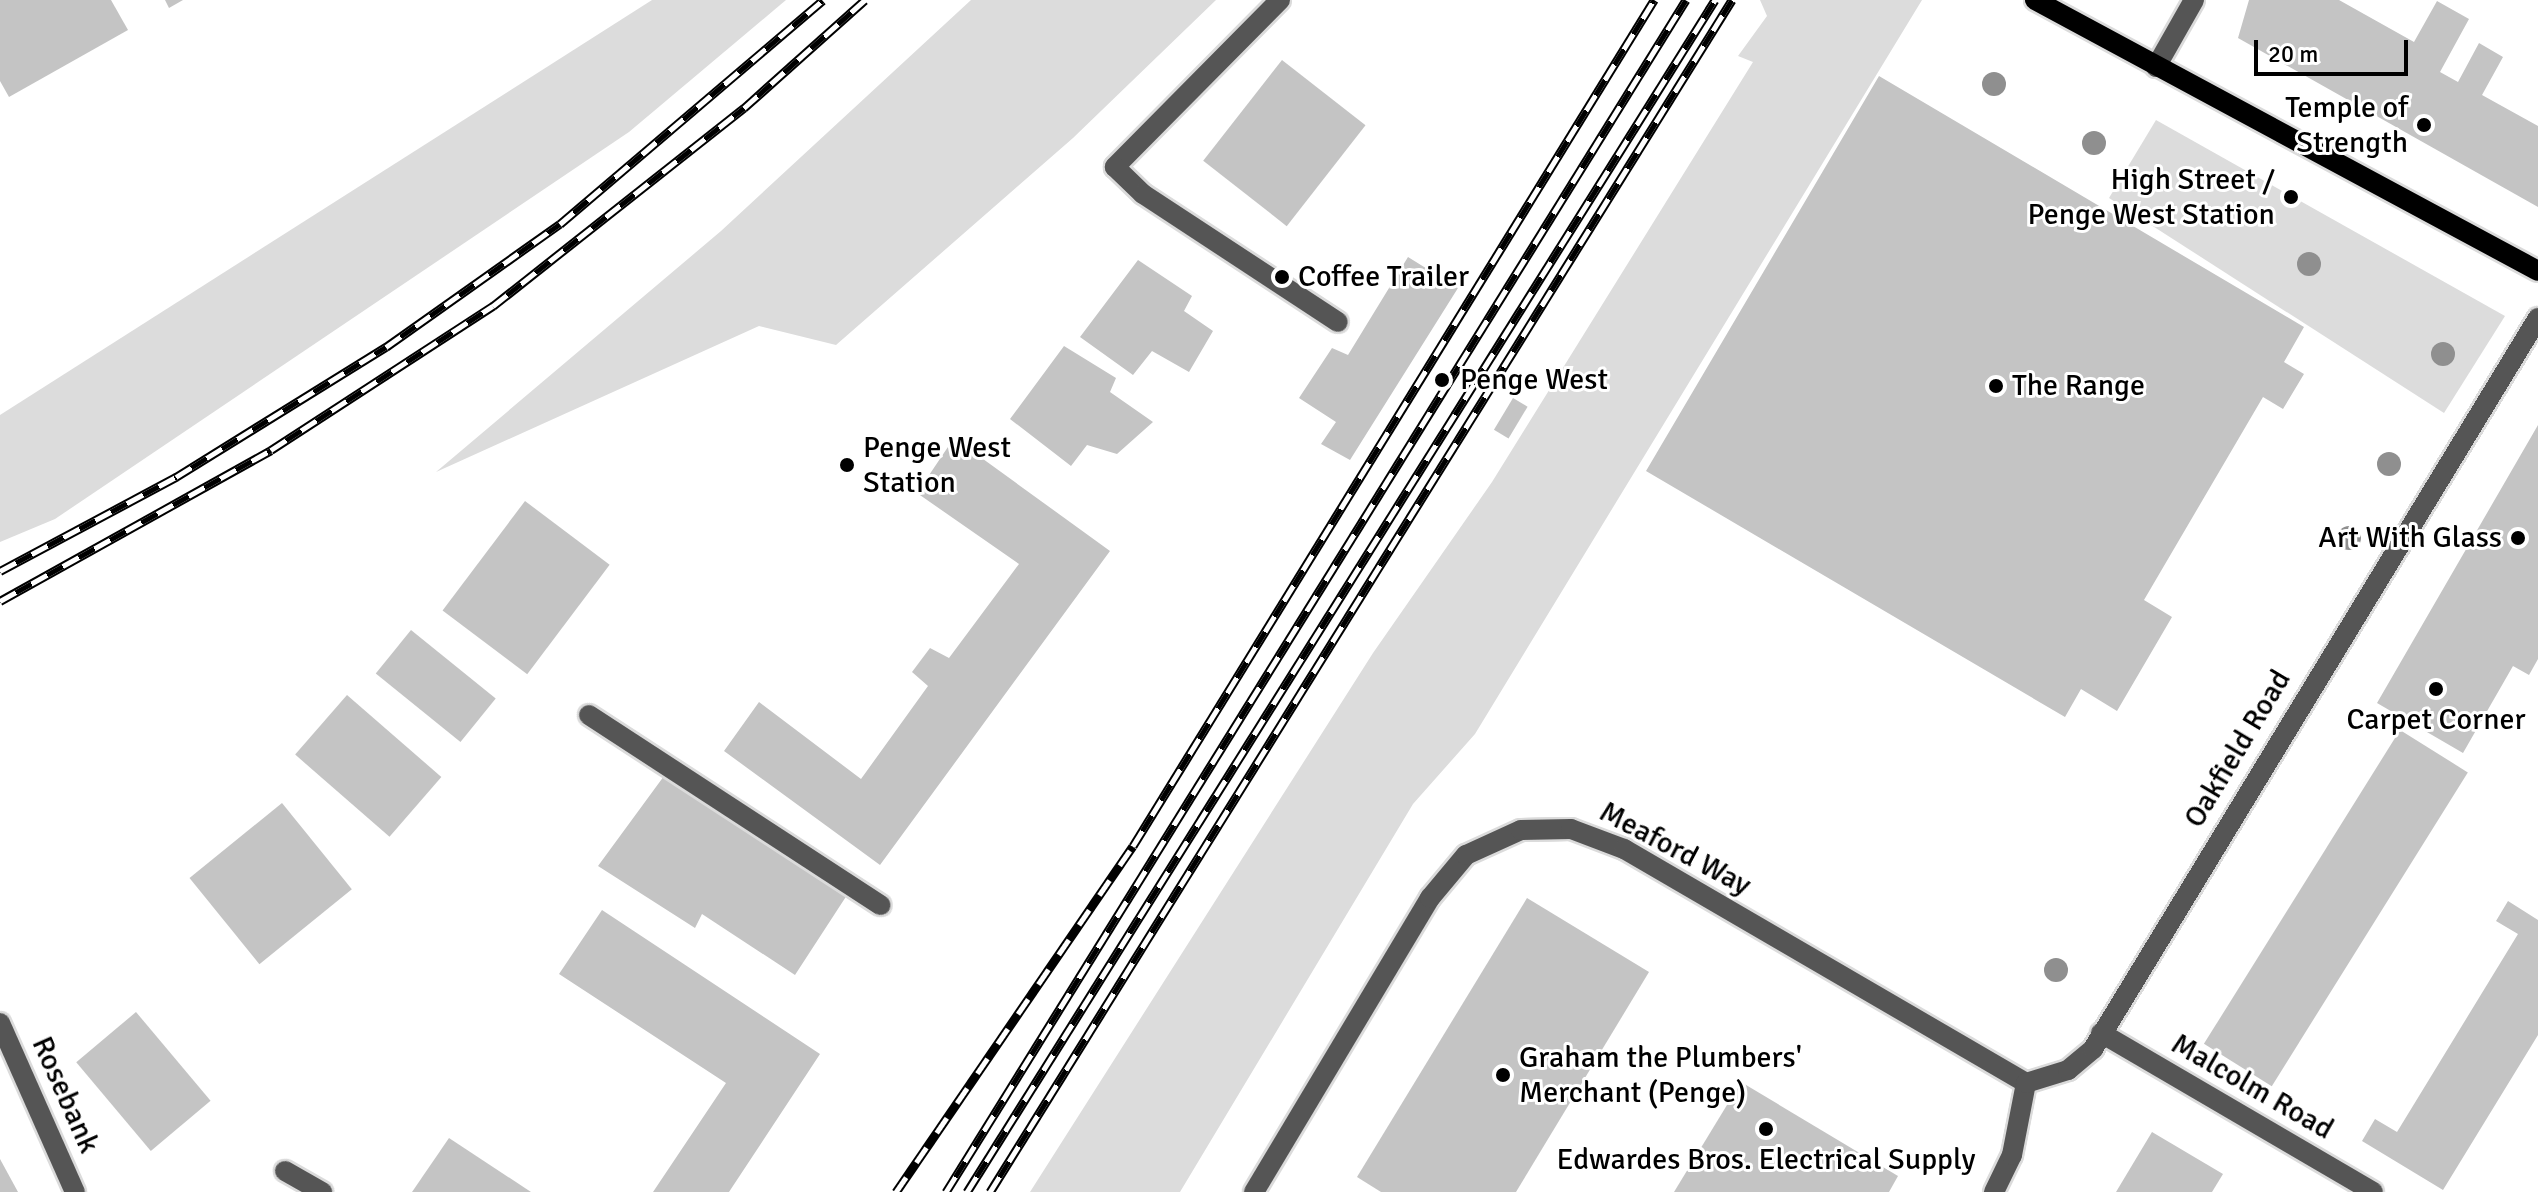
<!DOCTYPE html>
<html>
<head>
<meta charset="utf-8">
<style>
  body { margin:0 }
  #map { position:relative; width:2538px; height:1192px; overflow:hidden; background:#fff; font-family:Signika,sans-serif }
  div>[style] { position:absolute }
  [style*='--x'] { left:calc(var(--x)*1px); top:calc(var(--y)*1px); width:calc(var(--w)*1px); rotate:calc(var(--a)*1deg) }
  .green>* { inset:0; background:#dcdcdc }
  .building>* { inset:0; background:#c4c4c4; transform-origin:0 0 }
  .roads { filter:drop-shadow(2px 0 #dbdbdb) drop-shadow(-2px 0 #dbdbdb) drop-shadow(0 2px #dbdbdb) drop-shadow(0 -2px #dbdbdb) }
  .minor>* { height:20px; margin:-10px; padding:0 10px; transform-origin:10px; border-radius:10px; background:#555 }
  .major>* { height:20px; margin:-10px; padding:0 10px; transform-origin:10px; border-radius:10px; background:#000 }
  .rail>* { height:9px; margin-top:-4.5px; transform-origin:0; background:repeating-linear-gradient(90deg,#fff 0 18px,#000 0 36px); box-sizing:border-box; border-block:2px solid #000 }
  .trees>* { width:24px; height:24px; margin:-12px; border-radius:50%; background:#8f8f8f }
  .dots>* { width:22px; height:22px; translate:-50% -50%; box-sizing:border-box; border:4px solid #fff; border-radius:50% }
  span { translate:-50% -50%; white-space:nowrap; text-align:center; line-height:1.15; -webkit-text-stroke:6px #fff; paint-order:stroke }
  .poi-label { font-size:30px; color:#000 }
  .right { translate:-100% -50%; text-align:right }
  .left { translate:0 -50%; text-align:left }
  .street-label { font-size:30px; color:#000 }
  .scale { position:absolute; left:2254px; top:40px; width:154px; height:36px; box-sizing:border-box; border:4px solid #000; border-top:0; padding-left:10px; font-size:24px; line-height:28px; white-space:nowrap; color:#000; -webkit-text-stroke:6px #fff; paint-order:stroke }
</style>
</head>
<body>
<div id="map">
  <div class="green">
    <div style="clip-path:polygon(652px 0,786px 0,629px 132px,55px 519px,0 542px,0 415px)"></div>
    <div style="clip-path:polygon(971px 0,1216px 0,1073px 138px,836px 345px,759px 326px,436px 472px,721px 231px)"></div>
    <div style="clip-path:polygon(1760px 0,1922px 0,1475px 734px,1413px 804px,1180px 1192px,1030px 1192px,1373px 653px,1492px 482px,1753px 62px,1738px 56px,1767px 16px)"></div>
    <div style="clip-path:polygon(2156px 120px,2505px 316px,2444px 413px,2109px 198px)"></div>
  </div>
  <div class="building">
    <div style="clip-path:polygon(0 0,111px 0,128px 30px,9px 97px,0 81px)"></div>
    <div style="clip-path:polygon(165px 0,183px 0,169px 8px)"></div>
    <div style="clip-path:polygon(2249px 0,2339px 0,2414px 42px,2437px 1px,2469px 19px,2440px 72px,2458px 82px,2479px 43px,2503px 57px,2482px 95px,2538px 126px,2538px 207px,2238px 38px)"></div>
    <div style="left:1282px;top:60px;width:106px;height:128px;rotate:38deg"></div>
    <div style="clip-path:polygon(1879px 76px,2304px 327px,2284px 362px,2304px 374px,2283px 409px,2263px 397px,2144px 600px,2172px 617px,2117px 711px,2081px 689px,2065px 717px,1646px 471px)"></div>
    <div style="clip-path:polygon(1408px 257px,1458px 288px,1350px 460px,1321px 444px,1336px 422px,1299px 398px,1332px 348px,1348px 355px)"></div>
    <div style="clip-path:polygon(1138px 260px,1192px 296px,1184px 311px,1213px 331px,1189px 372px,1152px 351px,1133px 375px,1080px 337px)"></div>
    <div style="clip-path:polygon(1064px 346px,1116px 378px,1110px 392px,1153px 422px,1117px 454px,1087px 445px,1071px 466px,1010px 419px)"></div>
    <div style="left:1513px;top:398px;width:17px;height:37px;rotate:31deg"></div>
    <div style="clip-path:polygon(2538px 425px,2538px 659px,2529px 675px,2513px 666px,2463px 753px,2377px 703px)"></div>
    <div style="clip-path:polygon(954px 438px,1110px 551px,880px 865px,724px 751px,759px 702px,861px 779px,928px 686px,912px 672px,930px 648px,949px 658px,1019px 564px,917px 493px)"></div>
    <div style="left:525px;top:501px;width:106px;height:137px;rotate:37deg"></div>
    <div style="left:411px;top:630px;width:109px;height:56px;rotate:39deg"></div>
    <div style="left:347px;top:695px;width:125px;height:79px;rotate:41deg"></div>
    <div style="left:2400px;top:730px;width:80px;height:370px;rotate:32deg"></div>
    <div style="clip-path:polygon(664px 776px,849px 892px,795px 975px,702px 914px,695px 928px,598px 866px)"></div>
    <div style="left:282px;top:803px;width:111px;height:119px;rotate:51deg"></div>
    <div style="clip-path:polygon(1527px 898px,1649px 972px,1516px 1192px,1381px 1192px,1357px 1177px)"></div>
    <div style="clip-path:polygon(2508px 901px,2538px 920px,2538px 1035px,2443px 1190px,2362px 1141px,2375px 1119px,2397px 1132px,2518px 934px,2496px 921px)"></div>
    <div style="clip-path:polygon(602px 910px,820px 1054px,729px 1192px,653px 1192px,726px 1083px,559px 974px)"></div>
    <div style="left:136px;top:1012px;width:116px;height:78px;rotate:50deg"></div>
    <div style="clip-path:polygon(1741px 1082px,1898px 1176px,1889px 1192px,1674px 1192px)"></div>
    <div style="clip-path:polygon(2152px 1132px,2223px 1174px,2212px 1192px,2116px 1192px)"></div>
    <div style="clip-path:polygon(449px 1138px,531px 1192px,412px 1192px)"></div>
    <div style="clip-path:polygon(0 1159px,18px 1192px,0 1192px)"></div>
  </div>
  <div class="roads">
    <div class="minor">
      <div style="--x:1280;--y:0;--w:235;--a:134.7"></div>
      <div style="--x:1115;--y:167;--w:39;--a:44"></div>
      <div style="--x:1143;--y:194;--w:233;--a:33.3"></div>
      <div style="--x:2156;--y:67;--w:77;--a:-60.4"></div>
      <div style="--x:589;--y:715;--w:348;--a:33.1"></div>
      <div style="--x:0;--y:1023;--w:185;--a:66.1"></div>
      <div style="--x:2101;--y:1033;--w:315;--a:30.3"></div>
      <div style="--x:285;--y:1171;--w:43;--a:29.6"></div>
      <div style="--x:1254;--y:1192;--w:343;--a:-59.1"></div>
      <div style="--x:1430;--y:898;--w:56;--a:-50.1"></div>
      <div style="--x:1466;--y:855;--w:60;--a:-24.4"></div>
      <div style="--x:1521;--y:830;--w:50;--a:-1.1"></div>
      <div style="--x:1571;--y:829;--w:57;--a:20.7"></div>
      <div style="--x:1624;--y:849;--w:465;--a:30.2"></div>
      <div style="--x:1994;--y:1192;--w:41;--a:-64.1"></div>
      <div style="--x:2012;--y:1155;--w:73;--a:-79"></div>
      <div style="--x:2026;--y:1083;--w:44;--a:-17.2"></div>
      <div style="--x:2068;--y:1070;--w:33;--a:-40"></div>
      <div style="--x:2093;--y:1049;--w:856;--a:-58.67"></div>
    </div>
    <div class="major">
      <div style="--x:2035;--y:0;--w:571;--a:28.31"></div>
    </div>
  </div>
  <div class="rail">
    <div style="--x:0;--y:571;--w:200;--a:-28.1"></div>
    <div style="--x:176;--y:477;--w:247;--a:-31.8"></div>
    <div style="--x:386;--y:347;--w:213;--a:-35.3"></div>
    <div style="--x:560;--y:224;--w:345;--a:-40.4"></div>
    <div style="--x:0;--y:601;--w:310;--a:-29.1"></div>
    <div style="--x:271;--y:450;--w:265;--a:-33"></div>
    <div style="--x:493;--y:306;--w:320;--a:-38.3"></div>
    <div style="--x:744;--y:108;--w:162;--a:-41.8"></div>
    <div style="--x:896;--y:1192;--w:419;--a:-55.6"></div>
    <div style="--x:1133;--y:846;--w:994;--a:-58.37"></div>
    <div style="--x:946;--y:1192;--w:1403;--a:-58.17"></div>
    <div style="--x:967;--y:1192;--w:1407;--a:-57.89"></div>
    <div style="--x:990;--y:1192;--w:1404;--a:-58.1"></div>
  </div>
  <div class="trees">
    <div style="left:1994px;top:84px"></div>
    <div style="left:2094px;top:143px"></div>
    <div style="left:2309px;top:264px"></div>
    <div style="left:2443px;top:354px"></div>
    <div style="left:2389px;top:464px"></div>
    <div style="left:2349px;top:538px"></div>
    <div style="left:2056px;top:970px"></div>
  </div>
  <div class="dots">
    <div style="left:2424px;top:125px;background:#000"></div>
    <div style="left:2291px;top:197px;background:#000"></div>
    <div style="left:1282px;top:277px;background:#000"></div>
    <div style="left:1442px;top:380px;background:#000"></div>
    <div style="left:1996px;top:386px;background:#000"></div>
    <div style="left:847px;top:465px;background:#000"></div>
    <div style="left:2518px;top:538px;background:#000"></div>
    <div style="left:2436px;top:689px;background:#000"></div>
    <div style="left:1503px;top:1075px;background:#000"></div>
    <div style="left:1766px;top:1129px;background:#000"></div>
  </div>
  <div class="poi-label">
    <span class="right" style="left:2408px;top:125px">Temple of<br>Strength</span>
    <span class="right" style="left:2275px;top:197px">High Street /<br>Penge West Station</span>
    <span class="left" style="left:1298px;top:277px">Coffee Trailer</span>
    <span class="left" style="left:1460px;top:380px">Penge West</span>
    <span class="left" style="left:2012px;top:386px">The Range</span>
    <span class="left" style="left:863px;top:465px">Penge West<br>Station</span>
    <span class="right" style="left:2502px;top:538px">Art With Glass</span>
    <span style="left:2436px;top:720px">Carpet Corner</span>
    <span class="left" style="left:1519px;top:1075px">Graham the Plumbers'<br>Merchant (Penge)</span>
    <span style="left:1766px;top:1160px">Edwardes Bros. Electrical Supply</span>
  </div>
  <div class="street-label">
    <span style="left:2238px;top:749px;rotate:-59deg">Oakfield Road</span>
    <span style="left:1675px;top:849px;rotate:28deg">Meaford Way</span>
    <span style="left:2252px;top:1087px;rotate:30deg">Malcolm Road</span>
    <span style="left:65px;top:1095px;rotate:66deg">Rosebank</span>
  </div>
  <div class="scale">20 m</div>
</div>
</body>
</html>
